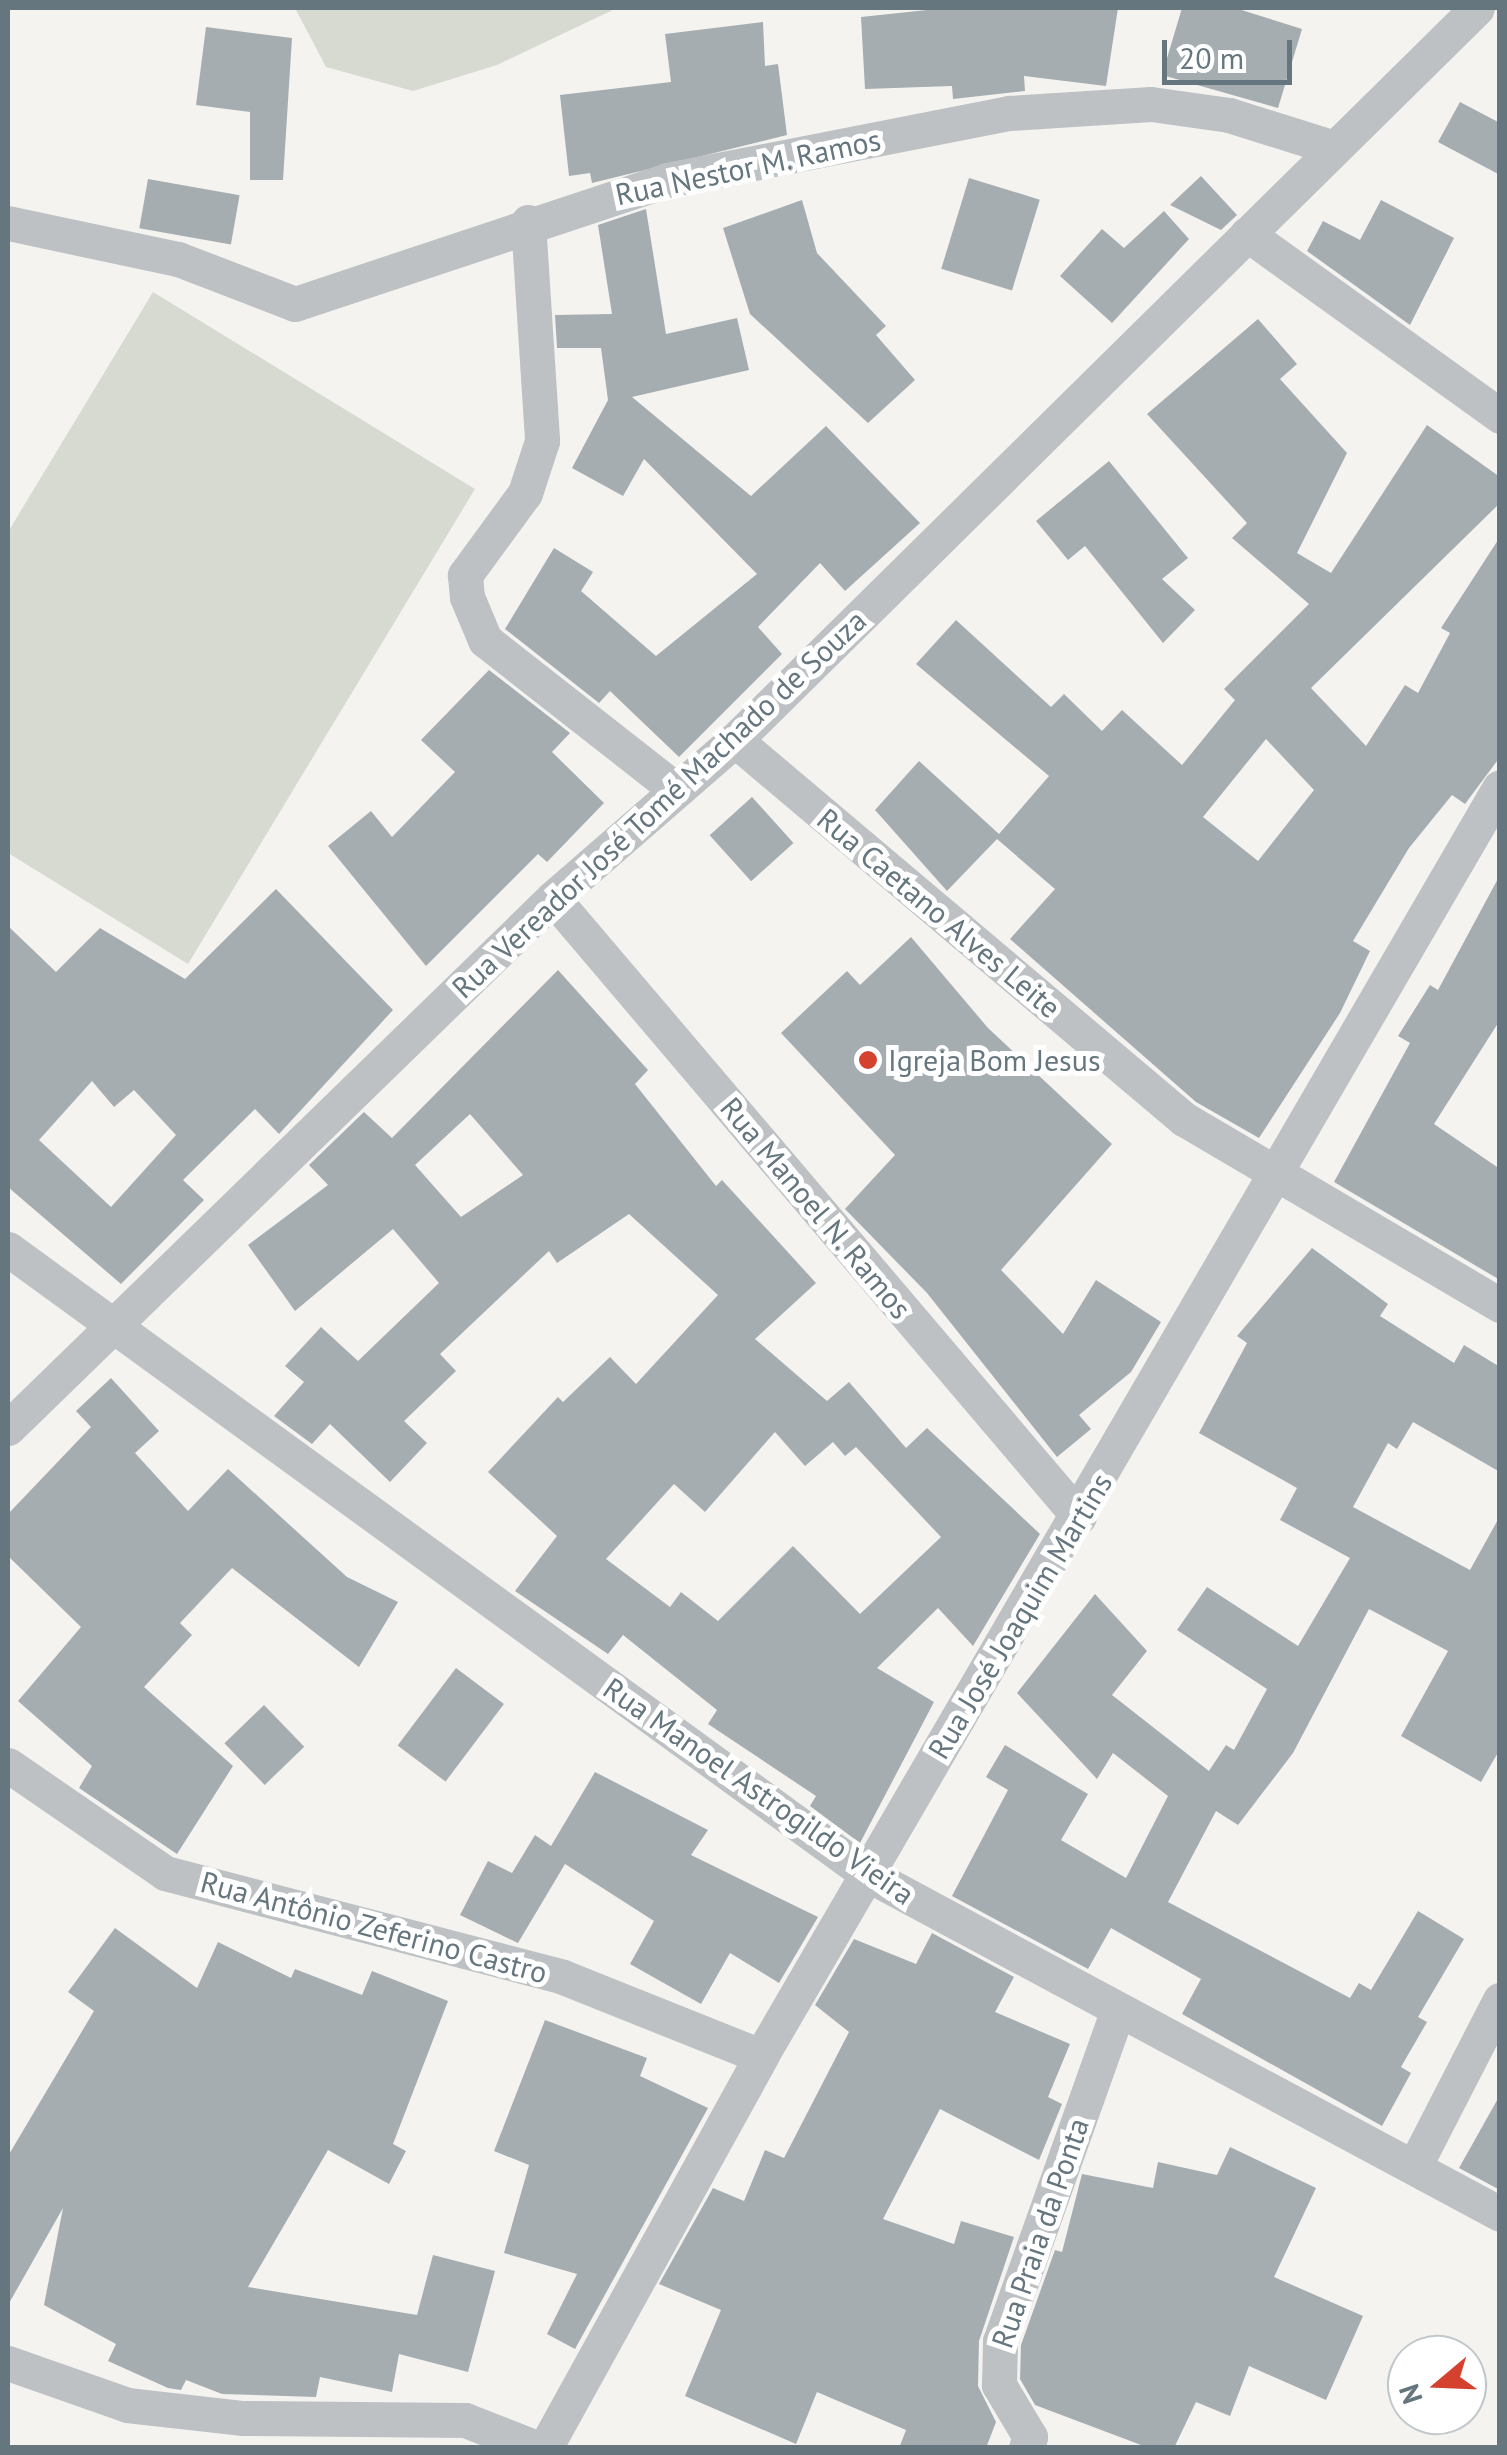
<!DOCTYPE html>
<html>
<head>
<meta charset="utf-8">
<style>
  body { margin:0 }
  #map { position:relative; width:1507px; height:2455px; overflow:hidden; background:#f4f3f0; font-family:"PT Sans",sans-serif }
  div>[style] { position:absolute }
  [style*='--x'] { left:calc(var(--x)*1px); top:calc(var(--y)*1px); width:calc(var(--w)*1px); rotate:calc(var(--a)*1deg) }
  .green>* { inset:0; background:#d6dad1 }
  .building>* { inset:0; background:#a5adb1; transform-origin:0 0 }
  .minor>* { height:35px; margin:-17.5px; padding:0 17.5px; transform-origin:17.5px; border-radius:17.5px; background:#bdc1c4 }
  .dots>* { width:28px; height:28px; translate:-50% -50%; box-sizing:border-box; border:5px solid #fff; border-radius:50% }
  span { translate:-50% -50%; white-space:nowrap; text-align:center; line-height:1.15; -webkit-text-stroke:10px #fff; paint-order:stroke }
  .street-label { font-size:30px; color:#65767f }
  .poi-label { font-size:30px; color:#65767f }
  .left { translate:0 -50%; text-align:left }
  .frame { position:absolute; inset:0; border:10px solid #65767f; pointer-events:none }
  .north { position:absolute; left:1387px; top:2335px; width:100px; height:100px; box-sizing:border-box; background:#fff; border:2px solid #c1c8cc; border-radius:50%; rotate:251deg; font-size:28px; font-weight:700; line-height:40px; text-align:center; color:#65767f }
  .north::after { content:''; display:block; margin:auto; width:35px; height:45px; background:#d4422f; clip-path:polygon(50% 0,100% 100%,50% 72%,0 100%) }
  .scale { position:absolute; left:1162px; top:40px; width:130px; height:45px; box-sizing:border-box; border:5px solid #65767f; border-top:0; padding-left:12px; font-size:30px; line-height:35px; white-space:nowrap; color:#65767f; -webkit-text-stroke:8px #fff; paint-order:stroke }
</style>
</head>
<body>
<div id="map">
  <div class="green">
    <div style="clip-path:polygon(295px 8px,617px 8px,497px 65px,413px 91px,326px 67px)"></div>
    <div style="clip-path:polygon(153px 292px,475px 489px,188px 964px,8px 853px,8px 532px)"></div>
  </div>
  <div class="building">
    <div style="clip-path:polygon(946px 8px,1118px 8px,1106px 86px,1024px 76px,1025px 91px,953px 99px,952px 86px,865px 89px,861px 17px)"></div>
    <div style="clip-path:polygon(1182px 8px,1235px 8px,1302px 29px,1278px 108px,1162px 75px)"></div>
    <div style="clip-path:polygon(763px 22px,765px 66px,778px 64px,787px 135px,592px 183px,590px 173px,569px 176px,560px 95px,671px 82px,665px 34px)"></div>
    <div style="clip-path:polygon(206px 27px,292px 38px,283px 180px,250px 180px,250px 112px,196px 105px)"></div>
    <div style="clip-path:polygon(1460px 102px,1500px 123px,1500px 175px,1438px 142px)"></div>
    <div style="clip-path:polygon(1201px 176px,1237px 215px,1221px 230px,1170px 205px)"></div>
    <div style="left:969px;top:178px;width:74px;height:95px;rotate:17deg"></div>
    <div style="left:148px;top:179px;width:93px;height:50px;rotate:10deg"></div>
    <div style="clip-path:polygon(802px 200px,817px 253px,886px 326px,876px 335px,915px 380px,868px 423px,750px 314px,723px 228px)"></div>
    <div style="clip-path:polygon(1381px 200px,1454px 238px,1410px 325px,1307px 251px,1323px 221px,1360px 240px)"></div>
    <div style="clip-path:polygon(646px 209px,666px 334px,737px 318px,749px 370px,632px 397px,751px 496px,826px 426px,920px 523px,845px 591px,820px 563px,758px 627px,782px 654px,679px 757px,610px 691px,599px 703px,505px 629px,554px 548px,593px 572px,581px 591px,656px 656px,757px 574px,644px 459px,623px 496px,572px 468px,608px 400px,601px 348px,557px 348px,555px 315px,612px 314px,598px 225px)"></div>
    <div style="clip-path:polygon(1164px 211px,1189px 239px,1112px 323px,1060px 276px,1102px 229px,1124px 248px)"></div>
    <div style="clip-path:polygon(evenodd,1258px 319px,1297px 364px,1280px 379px,1347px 453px,1297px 553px,1331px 573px,1427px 425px,1500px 477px,1500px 503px,1311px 688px,1366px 746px,1405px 685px,1418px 693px,1450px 633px,1441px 628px,1500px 537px,1500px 757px,1465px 804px,1452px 795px,1409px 848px,1353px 941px,1370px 951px,1340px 1013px,1259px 1138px,1196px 1102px,1010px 939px,1055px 889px,997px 839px,947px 891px,875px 810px,919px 761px,999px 834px,1049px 776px,916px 664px,956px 620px,1051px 707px,1064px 694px,1102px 731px,1122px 710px,1182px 765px,1235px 700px,1224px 689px,1309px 604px,1232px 538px,1247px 523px,1147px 414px,1258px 319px,1266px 739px,1314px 790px,1258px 861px,1203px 817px,1266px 739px)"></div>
    <div style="clip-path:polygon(1109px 461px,1188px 558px,1162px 579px,1195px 610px,1163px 643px,1085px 546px,1068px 560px,1036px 521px)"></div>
    <div style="clip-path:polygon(489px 670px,570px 733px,552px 752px,604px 803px,547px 862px,538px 854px,426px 966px,328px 846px,371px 811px,392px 837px,455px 772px,421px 740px)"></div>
    <div style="left:752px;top:797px;width:62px;height:57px;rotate:48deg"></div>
    <div style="clip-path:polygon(1500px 875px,1500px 1020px,1434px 1124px,1500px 1169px,1500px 1280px,1334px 1182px,1410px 1043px,1398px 1036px,1430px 985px,1438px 990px)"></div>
    <div style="clip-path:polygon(evenodd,276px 889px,393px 1010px,279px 1134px,255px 1109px,183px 1180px,204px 1200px,121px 1284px,8px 1187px,8px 926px,56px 972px,100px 928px,185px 979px,276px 889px,92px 1081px,114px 1107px,134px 1090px,176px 1135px,111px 1207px,39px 1140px,92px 1081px)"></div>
    <div style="clip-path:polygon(911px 937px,988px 1028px,1112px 1144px,1001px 1270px,1063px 1334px,1096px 1280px,1161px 1322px,1131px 1372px,1079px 1415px,1091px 1429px,1057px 1457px,927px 1293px,845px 1209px,895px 1155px,781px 1033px,847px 971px,860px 985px)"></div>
    <div style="clip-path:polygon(evenodd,558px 970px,648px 1070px,635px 1084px,716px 1186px,722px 1180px,816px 1283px,755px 1339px,827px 1401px,849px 1382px,906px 1448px,927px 1428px,1040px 1534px,973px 1646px,938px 1608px,877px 1668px,934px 1702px,860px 1843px,810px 1806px,816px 1796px,708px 1724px,717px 1710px,623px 1635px,608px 1654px,515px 1591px,557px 1536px,488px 1472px,558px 1397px,563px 1402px,610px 1357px,636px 1384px,718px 1295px,629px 1214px,557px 1263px,549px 1251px,440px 1354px,456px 1371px,404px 1421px,427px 1443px,390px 1482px,330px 1424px,312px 1444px,274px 1416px,304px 1382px,285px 1366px,321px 1327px,358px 1361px,439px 1283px,393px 1229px,295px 1311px,248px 1245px,328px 1185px,309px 1165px,364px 1112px,392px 1138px,558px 970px,470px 1114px,523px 1175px,461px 1217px,415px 1165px,470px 1114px,558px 970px,775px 1432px,805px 1466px,833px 1442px,845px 1456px,856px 1447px,941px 1537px,860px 1614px,793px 1546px,718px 1621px,681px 1592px,670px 1607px,606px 1559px,674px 1484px,705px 1512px,775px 1432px)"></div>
    <div style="clip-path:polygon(1312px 1248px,1388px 1304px,1380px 1316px,1454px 1363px,1464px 1345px,1500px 1367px,1500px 1472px,1413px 1422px,1397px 1449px,1388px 1443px,1353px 1507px,1470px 1570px,1500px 1516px,1500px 1749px,1481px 1782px,1401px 1736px,1448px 1651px,1369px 1609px,1293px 1753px,1238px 1825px,1216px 1811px,1168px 1902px,1350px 1998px,1359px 1983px,1371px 1990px,1418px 1911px,1464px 1939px,1418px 2017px,1427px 2022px,1401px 2067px,1411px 2073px,1382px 2126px,1182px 2014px,1201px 1979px,1111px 1928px,1088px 1969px,952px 1896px,1008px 1790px,986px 1777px,1005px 1745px,1088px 1794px,1061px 1840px,1126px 1878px,1168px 1796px,1113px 1753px,1097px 1779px,1017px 1693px,1095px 1594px,1147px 1651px,1112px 1695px,1209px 1771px,1226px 1745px,1234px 1750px,1267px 1689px,1177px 1630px,1207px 1587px,1298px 1646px,1350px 1558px,1280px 1520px,1297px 1488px,1199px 1433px,1247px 1343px,1237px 1336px)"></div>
    <div style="clip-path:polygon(111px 1378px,159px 1431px,135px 1453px,188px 1511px,228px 1469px,347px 1577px,398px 1602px,359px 1667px,232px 1568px,180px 1623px,192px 1635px,144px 1687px,233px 1766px,177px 1854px,79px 1788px,92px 1766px,18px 1701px,81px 1627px,8px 1556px,8px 1514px,91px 1427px,76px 1411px)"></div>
    <div style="left:456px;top:1668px;width:60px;height:97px;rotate:37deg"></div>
    <div style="left:264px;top:1705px;width:58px;height:55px;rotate:46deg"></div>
    <div style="clip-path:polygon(595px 1772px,708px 1830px,691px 1855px,818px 1917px,779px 1983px,730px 1953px,701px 2004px,630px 1964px,654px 1921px,565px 1864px,518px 1943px,460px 1915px,488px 1861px,512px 1873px,535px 1835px,551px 1846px)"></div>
    <div style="clip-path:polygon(115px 1928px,197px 1988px,218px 1942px,291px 1978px,295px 1969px,362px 1995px,372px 1971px,448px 2001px,393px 2144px,406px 2151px,389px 2184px,328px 2150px,248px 2287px,417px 2315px,433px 2255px,495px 2271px,468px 2372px,399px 2354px,392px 2392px,320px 2377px,316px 2397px,222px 2394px,186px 2380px,181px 2390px,168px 2388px,108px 2361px,116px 2344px,44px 2305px,63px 2208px,8px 2305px,8px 2156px,94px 2011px,68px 1992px)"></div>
    <div style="clip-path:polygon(932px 1933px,1014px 1977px,995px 2012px,1070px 2044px,1048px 2097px,1062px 2104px,1039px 2160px,940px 2109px,883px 2219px,954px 2244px,961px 2221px,1014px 2237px,979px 2341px,978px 2386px,996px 2422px,986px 2448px,899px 2448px,906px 2430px,817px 2392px,796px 2444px,685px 2396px,721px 2310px,659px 2284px,713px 2188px,744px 2201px,765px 2150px,784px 2158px,849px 2032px,815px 2005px,854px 1939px,916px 1964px)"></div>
    <div style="clip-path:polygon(545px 2020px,647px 2058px,640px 2076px,708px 2108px,575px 2349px,547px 2334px,577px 2274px,504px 2253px,529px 2165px,494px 2151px)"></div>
    <div style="clip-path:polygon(1500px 2095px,1500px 2190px,1459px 2168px)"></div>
    <div style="clip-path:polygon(1230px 2147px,1316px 2188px,1274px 2277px,1363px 2316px,1326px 2400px,1249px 2366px,1230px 2416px,1196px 2402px,1174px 2448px,1149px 2448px,1035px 2405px,1020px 2379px,1021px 2345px,1055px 2250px,1062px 2252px,1082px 2174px,1153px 2188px,1158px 2162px,1217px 2175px)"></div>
  </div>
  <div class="minor">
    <div style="--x:528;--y:222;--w:219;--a:86.3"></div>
    <div style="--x:542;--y:441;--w:55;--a:108.1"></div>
    <div style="--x:525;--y:493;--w:102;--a:126.2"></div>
    <div style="--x:465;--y:575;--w:22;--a:85"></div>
    <div style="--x:467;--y:597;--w:47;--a:67.3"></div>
    <div style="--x:485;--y:640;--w:243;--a:38.1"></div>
    <div style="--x:8;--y:223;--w:174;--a:12"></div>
    <div style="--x:178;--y:259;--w:125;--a:21"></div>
    <div style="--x:295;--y:304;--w:392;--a:-18.4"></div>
    <div style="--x:667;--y:180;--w:349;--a:-11.1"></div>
    <div style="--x:1009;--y:113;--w:142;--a:-3.6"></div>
    <div style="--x:1151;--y:104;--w:79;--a:8"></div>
    <div style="--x:1229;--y:115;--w:107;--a:17.4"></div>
    <div style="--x:1247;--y:234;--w:312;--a:35.7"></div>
    <div style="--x:735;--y:740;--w:588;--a:40.17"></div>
    <div style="--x:1184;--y:1119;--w:367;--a:30.5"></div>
    <div style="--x:553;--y:898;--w:812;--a:49.64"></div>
    <div style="--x:8;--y:1249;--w:1062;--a:36.04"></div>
    <div style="--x:867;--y:1874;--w:719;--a:28.24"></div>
    <div style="--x:8;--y:1428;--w:760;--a:-44.2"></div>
    <div style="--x:553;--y:898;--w:241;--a:-41"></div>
    <div style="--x:735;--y:740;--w:1042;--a:-44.61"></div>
    <div style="--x:8;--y:1765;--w:191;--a:34.5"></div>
    <div style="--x:165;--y:1873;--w:411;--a:14.6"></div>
    <div style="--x:563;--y:1977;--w:213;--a:21.8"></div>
    <div style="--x:1414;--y:2167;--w:188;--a:-62.8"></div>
    <div style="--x:8;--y:2363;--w:126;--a:19.4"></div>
    <div style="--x:127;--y:2405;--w:117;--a:6.4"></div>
    <div style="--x:243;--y:2418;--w:222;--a:0.5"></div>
    <div style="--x:465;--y:2420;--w:77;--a:21.3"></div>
    <div style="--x:545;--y:2448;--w:448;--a:-61.1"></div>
    <div style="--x:761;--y:2056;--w:1468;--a:-59.79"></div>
    <div style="--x:1026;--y:2448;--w:12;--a:-70"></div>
    <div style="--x:1030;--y:2437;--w:61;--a:-120.8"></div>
    <div style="--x:999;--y:2385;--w:44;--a:-88.7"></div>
    <div style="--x:1000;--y:2341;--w:346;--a:-70.4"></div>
  </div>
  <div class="dots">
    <div style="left:868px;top:1060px;background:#d4422f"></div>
  </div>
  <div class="street-label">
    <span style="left:748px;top:167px;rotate:-12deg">Rua Nestor M. Ramos</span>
    <span style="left:659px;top:804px;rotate:-43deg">Rua Vereador José Tomé Machado de Souza</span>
    <span style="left:939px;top:913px;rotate:40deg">Rua Caetano Alves Leite</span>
    <span style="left:816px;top:1208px;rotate:50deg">Rua Manoel N. Ramos</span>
    <span style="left:1020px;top:1616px;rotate:-59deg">Rua José Joaquim Martins</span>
    <span style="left:759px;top:1791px;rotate:35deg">Rua Manoel Astrogildo Vieira</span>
    <span style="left:374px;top:1927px;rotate:15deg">Rua Antônio Zeferino Castro</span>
    <span style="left:1040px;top:2233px;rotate:-71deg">Rua Praia da Ponta</span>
  </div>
  <div class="poi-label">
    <span class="left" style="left:888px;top:1060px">Igreja Bom Jesus</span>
  </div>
  <div class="frame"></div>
  <div class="north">N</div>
  <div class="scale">20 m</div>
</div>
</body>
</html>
